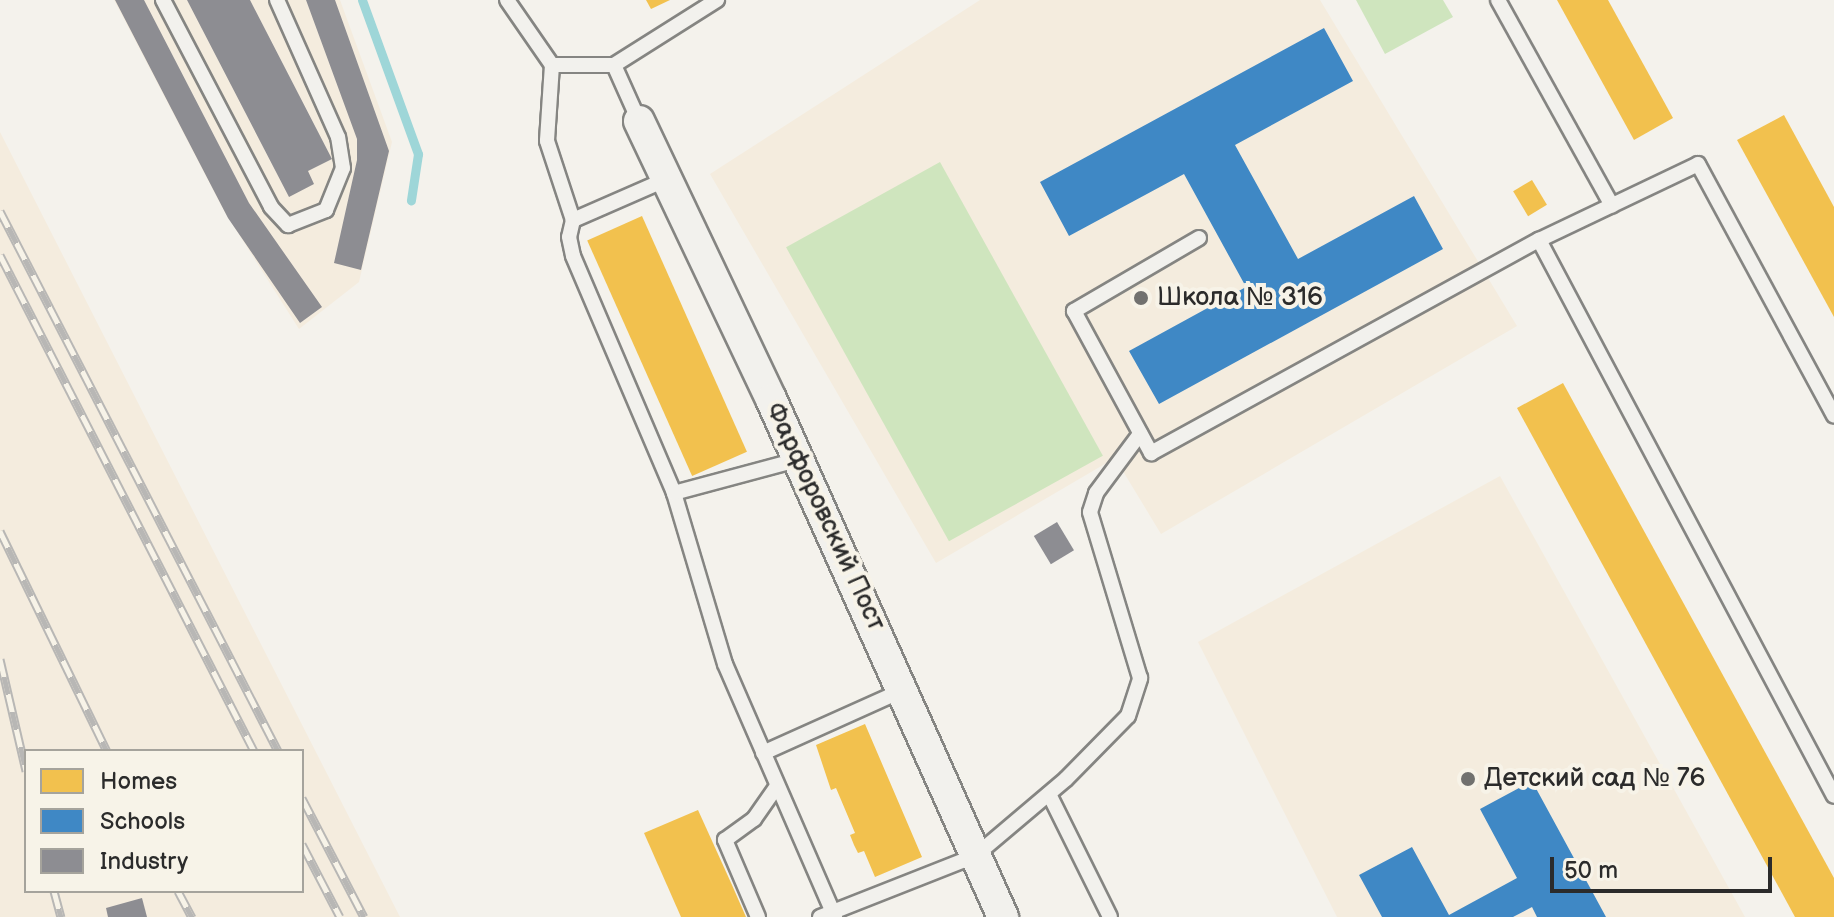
<!DOCTYPE html>
<html>
<head>
<meta charset="utf-8">
<style>
  body { margin:0 }
  #map { position:relative; width:1834px; height:917px; overflow:hidden; background:#f4f2ec; font-family:"Balsamiq Sans",sans-serif }
  div>[style] { position:absolute }
  [style*='--x'] { left:calc(var(--x)*1px); top:calc(var(--y)*1px); width:calc(var(--w)*1px); rotate:calc(var(--a)*1deg) }
  .built>* { inset:0; background:#f4ecde }
  .green>* { inset:0; background:#cfe5be; transform-origin:0 0 }
  .homes>* { inset:0; background:#f2c14e; transform-origin:0 0 }
  .schools>* { inset:0; background:#3f88c5 }
  .industry>* { inset:0; background:#8d8d92; transform-origin:0 0 }
  .stream>* { height:9px; margin:-4.5px; padding:0 4.5px; transform-origin:4.5px; border-radius:4.5px; background:#9ed6d8 }
  .roads { filter:drop-shadow(2px 0 #858582) drop-shadow(-2px 0 #858582) drop-shadow(0 2px #858582) drop-shadow(0 -2px #858582) }
  .service>* { height:14px; margin:-7px; padding:0 7px; transform-origin:7px; border-radius:7px; background:#f2f1ed }
  .minor>* { height:30px; margin:-15px; padding:0 15px; transform-origin:15px; border-radius:15px; background:#f2f1ed }
  .rail>* { height:9px; margin-top:-4.5px; transform-origin:0; background:repeating-linear-gradient(90deg,#f7f3e8 0 18px,#b8b7b5 0 36px); box-sizing:border-box; border-block:2px solid #b8b7b5 }
  .dots>* { width:22px; height:22px; translate:-50% -50%; box-sizing:border-box; border:4px solid #f7f3e8; border-radius:50% }
  span { translate:-50% -50%; white-space:nowrap; text-align:center; line-height:1.15; -webkit-text-stroke:8px #f7f3e8; paint-order:stroke }
  .poi-label { font-size:26px; color:#2b2b2b }
  .left { translate:0 -50%; text-align:left }
  .street-label { font-size:26px; color:#2b2b2b }
  .legend { position:absolute; left:24px; top:749px; width:280px; height:144px; box-sizing:border-box; background:#f7f3e8; border:2px solid #a5a39c; margin:0; padding:10px 14px; list-style:none; font-size:24px; color:#2b2b2b }
  .legend li { display:flex; align-items:center; gap:16px; height:40px }
  .legend b { width:40px; border:2px solid #a5a39c }
  .scale { position:absolute; left:1550px; top:857px; width:222px; height:36px; box-sizing:border-box; border:4px solid #2b2b2b; border-top:0; padding-left:10px; font-size:24px; line-height:28px; white-space:nowrap; color:#2b2b2b; -webkit-text-stroke:6px #f7f3e8; paint-order:stroke }
</style>
</head>
<body>
<div id="map">
  <div class="built">
    <div style="clip-path:polygon(114px 0,340px 0,392px 142px,359px 282px,299px 329px,224px 211px)"></div>
    <div style="clip-path:polygon(980px 0,1320px 0,1517px 326px,1161px 534px,1115px 458px,936px 563px,710px 174px)"></div>
    <div style="clip-path:polygon(evenodd,0 132px,400px 917px,0 917px,0 132px,26px 751px,302px 751px,302px 891px,26px 891px,26px 751px)"></div>
    <div style="clip-path:polygon(1500px 476px,1745px 917px,1337px 917px,1198px 642px)"></div>
  </div>
  <div class="green">
    <div style="clip-path:polygon(1356px 0,1443px 0,1453px 17px,1385px 54px)"></div>
    <div style="left:940px;top:162px;width:336px;height:176px;rotate:61deg"></div>
  </div>
  <div class="homes">
    <div style="clip-path:polygon(646px 0,670px 0,651px 9px)"></div>
    <div style="clip-path:polygon(1557px 0,1608px 0,1673px 118px,1634px 140px)"></div>
    <div style="clip-path:polygon(1784px 115px,1834px 207px,1834px 317px,1737px 140px)"></div>
    <div style="left:1532px;top:180px;width:29px;height:22px;rotate:59deg"></div>
    <div style="left:642px;top:216px;width:258px;height:60px;rotate:66deg"></div>
    <div style="clip-path:polygon(1563px 383px,1834px 878px,1834px 917px,1795px 917px,1517px 408px)"></div>
    <div style="clip-path:polygon(865px 724px,922px 857px,875px 877px,864px 851px,858px 853px,854px 845px,850px 835px,855px 833px,836px 788px,831px 790px,816px 745px)"></div>
    <div style="clip-path:polygon(698px 810px,732px 885px,746px 917px,681px 917px,644px 833px)"></div>
  </div>
  <div class="schools">
    <div style="clip-path:polygon(1324px 28px,1353px 81px,1235px 145px,1298px 259px,1414px 196px,1443px 249px,1159px 404px,1129px 351px,1246px 287px,1184px 174px,1069px 236px,1040px 182px)"></div>
    <div style="clip-path:polygon(1532px 781px,1606px 917px,1537px 917px,1532px 907px,1513px 917px,1382px 917px,1359px 875px,1412px 847px,1449px 915px,1517px 878px,1480px 809px)"></div>
  </div>
  <div class="industry">
    <div style="clip-path:polygon(115px 0,144px 0,249px 203px,322px 307px,300px 323px,228px 218px)"></div>
    <div style="clip-path:polygon(187px 0,250px 0,332px 159px,308px 171px,314px 184px,289px 197px)"></div>
    <div style="clip-path:polygon(306px 0,335px 0,389px 151px,361px 270px,334px 263px,357px 160px,357px 139px)"></div>
    <div style="left:1057px;top:522px;width:33px;height:27px;rotate:59deg"></div>
    <div style="clip-path:polygon(142px 898px,147px 917px,108px 917px,106px 908px)"></div>
  </div>
  <div class="stream">
    <div style="--x:362;--y:0;--w:164;--a:70"></div>
    <div style="--x:418;--y:154;--w:47;--a:98.7"></div>
  </div>
  <div class="roads">
    <div class="service">
      <div style="--x:163;--y:0;--w:233;--a:62.4"></div>
      <div style="--x:271;--y:207;--w:25;--a:47"></div>
      <div style="--x:288;--y:225;--w:41;--a:-21.5"></div>
      <div style="--x:326;--y:210;--w:45;--a:-68"></div>
      <div style="--x:343;--y:168;--w:31;--a:-99"></div>
      <div style="--x:338;--y:137;--w:150;--a:-114"></div>
      <div style="--x:507;--y:0;--w:79;--a:55.3"></div>
      <div style="--x:552;--y:65;--w:62;--a:0"></div>
      <div style="--x:614;--y:65;--w:122;--a:-32.3"></div>
      <div style="--x:1498;--y:0;--w:235;--a:61"></div>
      <div style="--x:552;--y:65;--w:76;--a:93.8"></div>
      <div style="--x:547;--y:141;--w:83;--a:71.8"></div>
      <div style="--x:614;--y:65;--w:61;--a:65.9"></div>
      <div style="--x:667;--y:179;--w:103;--a:156.4"></div>
      <div style="--x:573;--y:220;--w:17;--a:103"></div>
      <div style="--x:569;--y:237;--w:19;--a:78"></div>
      <div style="--x:573;--y:256;--w:258;--a:66.9"></div>
      <div style="--x:674;--y:493;--w:178;--a:73.4"></div>
      <div style="--x:725;--y:664;--w:276;--a:66.5"></div>
      <div style="--x:1199;--y:238;--w:145;--a:149.7"></div>
      <div style="--x:1074;--y:311;--w:162;--a:61.5"></div>
      <div style="--x:1151;--y:453;--w:443;--a:-28.8"></div>
      <div style="--x:1539;--y:240;--w:176;--a:-25.5"></div>
      <div style="--x:1698;--y:164;--w:286;--a:61.6"></div>
      <div style="--x:1539;--y:240;--w:629;--a:62.05"></div>
      <div style="--x:674;--y:493;--w:127;--a:-15"></div>
      <div style="--x:763;--y:753;--w:154;--a:-24.2"></div>
      <div style="--x:1049;--y:794;--w:137;--a:63.6"></div>
      <div style="--x:758;--y:917;--w:84;--a:-113.2"></div>
      <div style="--x:725;--y:840;--w:36;--a:-36"></div>
      <div style="--x:754;--y:819;--w:40;--a:-55.1"></div>
      <div style="--x:820;--y:917;--w:167;--a:-21.5"></div>
      <div style="--x:975;--y:856;--w:119;--a:-40.2"></div>
      <div style="--x:1066;--y:779;--w:88;--a:-45.5"></div>
      <div style="--x:1128;--y:716;--w:40;--a:-72"></div>
      <div style="--x:1140;--y:678;--w:173;--a:-106.8"></div>
      <div style="--x:1090;--y:512;--w:20;--a:-72"></div>
      <div style="--x:1096;--y:493;--w:74;--a:-53.3"></div>
    </div>
    <div class="minor">
      <div style="--x:639;--y:121;--w:308;--a:64.6"></div>
      <div style="--x:771;--y:399;--w:568;--a:65.87"></div>
    </div>
  </div>
  <div class="rail">
    <div style="--x:0;--y:211;--w:607;--a:62.76"></div>
    <div style="--x:0;--y:255;--w:557;--a:62.88"></div>
    <div style="--x:0;--y:531;--w:245;--a:64.1"></div>
    <div style="--x:0;--y:659;--w:115;--a:76.9"></div>
    <div style="--x:302;--y:798;--w:134;--a:62.5"></div>
    <div style="--x:302;--y:844;--w:82;--a:62.5"></div>
    <div style="--x:54;--y:891;--w:27;--a:75"></div>
    <div style="--x:178;--y:891;--w:30;--a:62"></div>
  </div>
  <div class="dots">
    <div style="left:1141px;top:298px;background:#71716f"></div>
    <div style="left:1468px;top:779px;background:#71716f"></div>
  </div>
  <div class="poi-label">
    <span class="left" style="left:1157px;top:298px">Школа № 316</span>
    <span class="left" style="left:1484px;top:779px">Детский сад № 76</span>
  </div>
  <div class="street-label">
    <span style="left:825px;top:517px;rotate:65deg">Фарфоровский Пост</span>
  </div>
  <ul class="legend">
  <li><b style="height:22px;background:#f2c14e"></b>Homes</li>
  <li><b style="height:22px;background:#3f88c5"></b>Schools</li>
  <li><b style="height:22px;background:#8d8d92"></b>Industry</li>
  </ul>
  <div class="scale">50 m</div>
</div>
</body>
</html>
